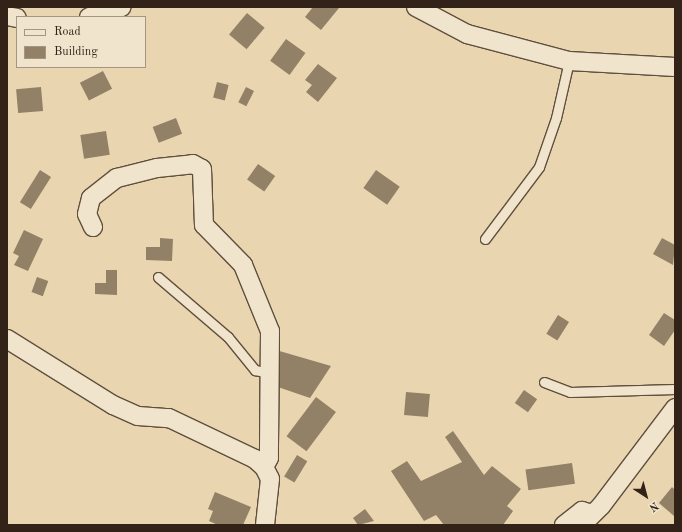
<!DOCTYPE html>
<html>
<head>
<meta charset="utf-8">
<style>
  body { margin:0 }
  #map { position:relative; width:682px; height:532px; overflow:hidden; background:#e9d6b0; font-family:"Old Standard TT",serif }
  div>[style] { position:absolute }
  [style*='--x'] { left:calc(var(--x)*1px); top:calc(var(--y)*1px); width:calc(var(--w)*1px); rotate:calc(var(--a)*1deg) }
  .building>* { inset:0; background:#928067; transform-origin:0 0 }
  .roads { filter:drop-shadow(1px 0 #604f3d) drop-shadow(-1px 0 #604f3d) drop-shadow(0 1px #604f3d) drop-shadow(0 -1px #604f3d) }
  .service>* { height:9px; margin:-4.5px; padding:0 4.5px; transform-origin:4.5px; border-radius:4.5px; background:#f1e4cc }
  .minor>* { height:18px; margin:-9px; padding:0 9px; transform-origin:9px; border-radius:9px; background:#f1e4cc }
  span { translate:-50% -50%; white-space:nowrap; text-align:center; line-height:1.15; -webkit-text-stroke:3.5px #f1e4cc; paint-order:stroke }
  .frame { position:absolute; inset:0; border:8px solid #332217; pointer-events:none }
  .legend { position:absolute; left:16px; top:16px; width:130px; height:52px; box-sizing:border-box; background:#f1e4cc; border:1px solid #a59684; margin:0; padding:5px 7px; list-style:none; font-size:12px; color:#332217 }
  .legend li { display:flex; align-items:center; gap:8px; height:20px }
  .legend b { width:20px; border:1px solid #a59684 }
  .north { position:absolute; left:626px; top:476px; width:40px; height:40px; -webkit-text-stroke:3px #f1e4cc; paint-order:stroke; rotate:144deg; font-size:11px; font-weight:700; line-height:16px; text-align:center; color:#332217 }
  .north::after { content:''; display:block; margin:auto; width:14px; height:18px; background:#332217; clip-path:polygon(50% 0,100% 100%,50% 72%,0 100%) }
</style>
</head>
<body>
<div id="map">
  <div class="building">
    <div style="clip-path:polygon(313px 7px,338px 7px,339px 8px,321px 30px,305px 17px)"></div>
    <div style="left:247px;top:13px;width:23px;height:28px;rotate:40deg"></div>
    <div style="left:286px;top:39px;width:24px;height:27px;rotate:36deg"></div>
    <div style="clip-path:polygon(318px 64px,337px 78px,318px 102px,306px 92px,312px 85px,305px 80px)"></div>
    <div style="left:103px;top:71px;width:20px;height:26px;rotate:63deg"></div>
    <div style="left:217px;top:82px;width:12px;height:16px;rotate:14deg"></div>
    <div style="left:41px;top:87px;width:24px;height:25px;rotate:85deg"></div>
    <div style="left:246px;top:87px;width:9px;height:17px;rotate:27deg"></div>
    <div style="left:176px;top:118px;width:17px;height:25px;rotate:69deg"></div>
    <div style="left:106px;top:131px;width:24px;height:26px;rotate:81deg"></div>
    <div style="left:258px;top:164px;width:21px;height:19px;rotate:35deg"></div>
    <div style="left:40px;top:170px;width:13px;height:38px;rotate:32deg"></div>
    <div style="left:376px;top:170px;width:29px;height:22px;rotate:35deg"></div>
    <div style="clip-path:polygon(24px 230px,43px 239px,28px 271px,14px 265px,19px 256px,13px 253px)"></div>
    <div style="clip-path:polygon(160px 238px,173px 239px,172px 261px,146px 260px,146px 247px,160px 247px)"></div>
    <div style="clip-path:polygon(662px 238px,675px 245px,673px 265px,653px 254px)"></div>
    <div style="clip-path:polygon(106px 270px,117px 270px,117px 295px,95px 294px,95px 283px,106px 283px)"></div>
    <div style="left:37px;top:277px;width:12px;height:16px;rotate:20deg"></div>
    <div style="clip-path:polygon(664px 313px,675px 320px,675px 330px,664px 346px,649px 335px)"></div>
    <div style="left:558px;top:315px;width:13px;height:22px;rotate:32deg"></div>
    <div style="clip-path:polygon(276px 350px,331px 366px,310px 398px,272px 385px)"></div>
    <div style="left:524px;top:390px;width:16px;height:16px;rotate:35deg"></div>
    <div style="left:406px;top:392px;width:24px;height:23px;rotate:5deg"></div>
    <div style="left:316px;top:397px;width:25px;height:49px;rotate:37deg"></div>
    <div style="clip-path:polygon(453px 431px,484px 475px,492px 466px,521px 489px,507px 506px,513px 511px,503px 525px,444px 525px,436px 515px,424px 521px,391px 471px,407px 461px,421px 481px,462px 462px,445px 437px)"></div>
    <div style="left:297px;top:455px;width:12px;height:25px;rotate:31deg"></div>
    <div style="left:572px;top:463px;width:21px;height:47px;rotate:82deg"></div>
    <div style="clip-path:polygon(672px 487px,675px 490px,674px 516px,659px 503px)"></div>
    <div style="clip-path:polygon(215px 492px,251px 507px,243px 525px,218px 525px,209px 521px,213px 511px,208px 509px)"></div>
    <div style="clip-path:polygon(365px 509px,374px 521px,358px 525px,353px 518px)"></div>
  </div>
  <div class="roads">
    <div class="service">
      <div style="--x:485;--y:239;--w:90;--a:-53.1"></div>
      <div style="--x:539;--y:167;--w:52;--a:-70.9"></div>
      <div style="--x:556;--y:118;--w:58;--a:-77.2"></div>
      <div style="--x:158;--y:277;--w:92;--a:40.6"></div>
      <div style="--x:228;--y:337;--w:43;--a:50.7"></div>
      <div style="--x:255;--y:370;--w:14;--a:12"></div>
      <div style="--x:544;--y:382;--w:28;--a:21"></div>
      <div style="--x:570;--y:392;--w:105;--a:-1.6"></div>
    </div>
    <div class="minor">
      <div style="--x:416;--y:7;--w:58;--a:27.9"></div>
      <div style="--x:467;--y:34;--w:106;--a:14.8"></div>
      <div style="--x:569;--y:61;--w:106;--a:3.2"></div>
      <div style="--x:7;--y:16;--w:10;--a:11"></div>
      <div style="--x:89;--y:17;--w:34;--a:-17"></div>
      <div style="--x:93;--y:227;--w:14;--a:-115"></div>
      <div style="--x:87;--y:214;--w:16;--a:-76"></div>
      <div style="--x:91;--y:198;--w:33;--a:-38"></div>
      <div style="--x:117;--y:178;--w:41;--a:-14"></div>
      <div style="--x:157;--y:168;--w:36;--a:-6"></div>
      <div style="--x:193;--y:164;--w:10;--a:29"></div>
      <div style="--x:202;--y:169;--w:56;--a:88"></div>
      <div style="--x:204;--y:225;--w:56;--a:45.7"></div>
      <div style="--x:243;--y:265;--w:71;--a:67.8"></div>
      <div style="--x:270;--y:331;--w:127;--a:90.5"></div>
      <div style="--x:269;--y:458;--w:10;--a:119"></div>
      <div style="--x:7;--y:339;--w:125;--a:31.9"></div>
      <div style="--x:113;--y:405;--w:27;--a:24"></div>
      <div style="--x:138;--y:416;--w:31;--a:4"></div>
      <div style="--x:169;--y:418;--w:95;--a:25.5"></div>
      <div style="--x:255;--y:459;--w:12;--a:42"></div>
      <div style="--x:264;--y:467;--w:13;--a:63"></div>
      <div style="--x:270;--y:479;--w:46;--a:96.2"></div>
      <div style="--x:564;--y:525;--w:23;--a:-38"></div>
      <div style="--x:582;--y:511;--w:10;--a:17"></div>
      <div style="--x:582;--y:525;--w:27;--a:-45"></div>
      <div style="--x:601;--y:506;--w:123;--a:-52.9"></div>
    </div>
  </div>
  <div class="frame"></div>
  <ul class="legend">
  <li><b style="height:5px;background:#f1e4cc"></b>Road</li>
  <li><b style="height:11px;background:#928067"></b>Building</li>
  </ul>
  <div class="north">N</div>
</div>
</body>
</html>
